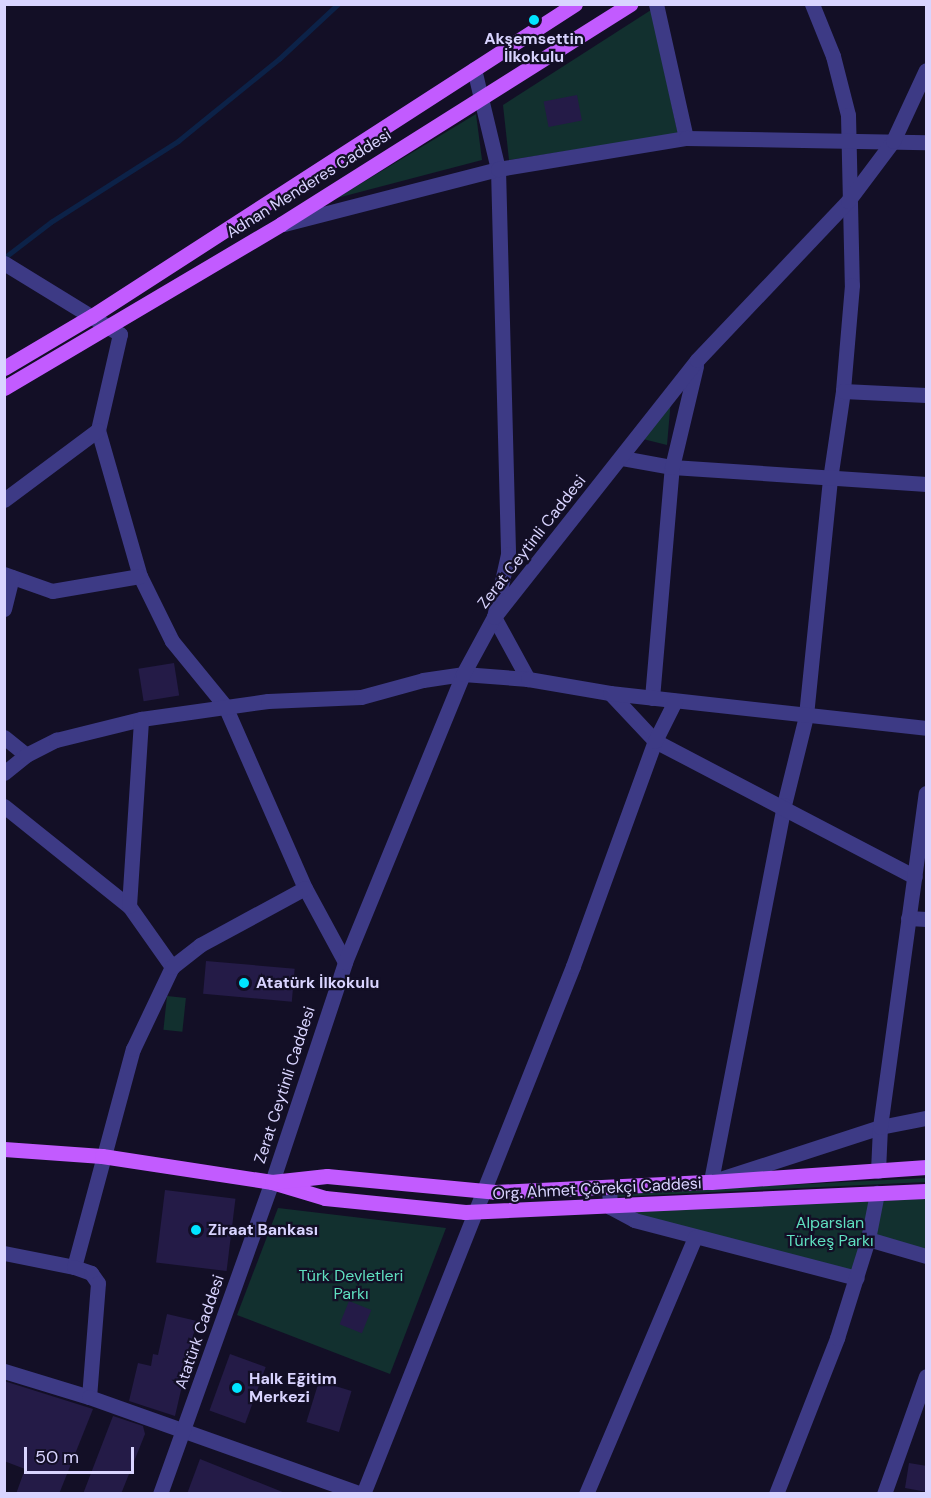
<!DOCTYPE html>
<html>
<head>
<meta charset="utf-8">
<style>
  body { margin:0 }
  #map { position:relative; width:931px; height:1498px; overflow:hidden; background:#130f26; font-family:"DM Sans",sans-serif }
  div>[style] { position:absolute }
  [style*='--x'] { left:calc(var(--x)*1px); top:calc(var(--y)*1px); width:calc(var(--w)*1px); rotate:calc(var(--a)*1deg) }
  .green>* { inset:0; background:#12302f; transform-origin:0 0 }
  .stream>* { height:4.5px; margin:-2.25px; padding:0 2.25px; transform-origin:2.25px; border-radius:2.25px; background:#0c2248 }
  .building>* { inset:0; background:#241b47; transform-origin:0 0 }
  .minor>* { height:15px; margin:-7.5px; padding:0 7.5px; transform-origin:7.5px; border-radius:7.5px; background:#3d3a85 }
  .major>* { height:15px; margin:-7.5px; padding:0 7.5px; transform-origin:7.5px; border-radius:7.5px; background:#c25bff }
  .dots>* { width:16px; height:16px; translate:-50% -50%; box-sizing:border-box; border:3px solid #130f26; border-radius:50% }
  span { translate:-50% -50%; white-space:nowrap; text-align:center; line-height:1.15; -webkit-text-stroke:4.5px #130f26; paint-order:stroke }
  .poi-label { font-size:16px; color:#d9d4ff; font-weight:700 }
  .left { translate:0 -50%; text-align:left }
  .street-label { font-size:16px; color:#d9d4ff }
  .park-label { font-size:16px; color:#5fe0c0 }
  .frame { position:absolute; inset:0; border:6px solid #d9d4ff; pointer-events:none }
  .scale { position:absolute; left:24px; top:1447px; width:110px; height:27px; box-sizing:border-box; border:3px solid #d9d4ff; border-top:0; padding-left:8px; font-size:18px; line-height:21px; white-space:nowrap; color:#d9d4ff; -webkit-text-stroke:4px #130f26; paint-order:stroke }
</style>
</head>
<body>
<div id="map">
  <div class="green">
    <div style="clip-path:polygon(651px 10px,678px 134px,509px 160px,503px 105px)"></div>
    <div style="clip-path:polygon(476px 114px,482px 160px,337px 198px)"></div>
    <div style="clip-path:polygon(671px 399px,667px 445px,643px 439px)"></div>
    <div style="left:167px;top:996px;width:19px;height:34px;rotate:6deg"></div>
    <div style="clip-path:polygon(926px 1178px,926px 1182px,611px 1197px,611px 1194px)"></div>
    <div style="clip-path:polygon(926px 1191px,926px 1256px,868px 1239px,857px 1278px,610px 1207px)"></div>
    <div style="clip-path:polygon(278px 1208px,446px 1228px,390px 1374px,237px 1315px)"></div>
  </div>
  <div class="stream">
    <div style="--x:4;--y:258;--w:59;--a:-37.5"></div>
    <div style="--x:51;--y:222;--w:151;--a:-32.5"></div>
    <div style="--x:178;--y:141;--w:130;--a:-39.1"></div>
    <div style="--x:279;--y:59;--w:81;--a:-43"></div>
  </div>
  <div class="building">
    <div style="left:577px;top:95px;width:26px;height:34px;rotate:79deg"></div>
    <div style="left:174px;top:663px;width:33px;height:36px;rotate:81deg"></div>
    <div style="left:206px;top:961px;width:89px;height:33px;rotate:5deg"></div>
    <div style="left:165px;top:1190px;width:71px;height:73px;rotate:7deg"></div>
    <div style="left:349px;top:1301px;width:24px;height:25px;rotate:22deg"></div>
    <div style="clip-path:polygon(167px 1314px,197px 1321px,175px 1416px,129px 1401px,138px 1363px,151px 1366px,153px 1354px,158px 1355px)"></div>
    <div style="left:230px;top:1354px;width:38px;height:60px;rotate:20deg"></div>
    <div style="clip-path:polygon(4px 1381px,93px 1409px,59px 1494px,16px 1494px,25px 1469px,4px 1461px)"></div>
    <div style="left:319px;top:1381px;width:34px;height:43px;rotate:17deg"></div>
    <div style="clip-path:polygon(113px 1416px,143px 1426px,145px 1434px,121px 1494px,83px 1494px)"></div>
    <div style="clip-path:polygon(200px 1459px,285px 1493px,285px 1494px,187px 1494px)"></div>
    <div style="clip-path:polygon(909px 1463px,927px 1466px,927px 1492px,905px 1488px)"></div>
  </div>
  <div class="minor">
    <div style="--x:656;--y:4;--w:137;--a:77.4"></div>
    <div style="--x:812;--y:4;--w:56;--a:68"></div>
    <div style="--x:833;--y:56;--w:61;--a:75.7"></div>
    <div style="--x:848;--y:115;--w:170;--a:88.7"></div>
    <div style="--x:852;--y:285;--w:106;--a:94.9"></div>
    <div style="--x:843;--y:391;--w:89;--a:98.4"></div>
    <div style="--x:830;--y:479;--w:238;--a:95.8"></div>
    <div style="--x:806;--y:716;--w:92;--a:103.9"></div>
    <div style="--x:784;--y:805;--w:384;--a:101"></div>
    <div style="--x:711;--y:1182;--w:178;--a:-18"></div>
    <div style="--x:880;--y:1127;--w:47;--a:-11.1"></div>
    <div style="--x:474;--y:69;--w:103;--a:76.5"></div>
    <div style="--x:498;--y:169;--w:385;--a:88.5"></div>
    <div style="--x:508;--y:554;--w:65;--a:102.5"></div>
    <div style="--x:494;--y:617;--w:71;--a:61.3"></div>
    <div style="--x:284;--y:224;--w:221;--a:-14.4"></div>
    <div style="--x:498;--y:169;--w:191;--a:-9.4"></div>
    <div style="--x:686;--y:138;--w:240;--a:1"></div>
    <div style="--x:4;--y:263;--w:136;--a:31.5"></div>
    <div style="--x:120;--y:334;--w:98;--a:102.9"></div>
    <div style="--x:98;--y:430;--w:152;--a:74"></div>
    <div style="--x:140;--y:576;--w:72;--a:63.8"></div>
    <div style="--x:172;--y:641;--w:84;--a:50.8"></div>
    <div style="--x:225;--y:706;--w:199;--a:66.3"></div>
    <div style="--x:305;--y:888;--w:84;--a:61.6"></div>
    <div style="--x:843;--y:391;--w:83;--a:2.8"></div>
    <div style="--x:622;--y:458;--w:51;--a:10.2"></div>
    <div style="--x:672;--y:467;--w:255;--a:3.8"></div>
    <div style="--x:4;--y:500;--w:117;--a:-36.7"></div>
    <div style="--x:4;--y:574;--w:51;--a:19.5"></div>
    <div style="--x:52;--y:591;--w:89;--a:-9.7"></div>
    <div style="--x:4;--y:609;--w:33;--a:-76"></div>
    <div style="--x:610;--y:693;--w:66;--a:46.8"></div>
    <div style="--x:655;--y:741;--w:293;--a:27.6"></div>
    <div style="--x:652;--y:698;--w:232;--a:-85.1"></div>
    <div style="--x:672;--y:467;--w:104;--a:-76.6"></div>
    <div style="--x:4;--y:737;--w:28;--a:39"></div>
    <div style="--x:4;--y:773;--w:28;--a:-39"></div>
    <div style="--x:26;--y:755;--w:34;--a:-27"></div>
    <div style="--x:56;--y:740;--w:88;--a:-13.9"></div>
    <div style="--x:141;--y:719;--w:128;--a:-8.1"></div>
    <div style="--x:268;--y:701;--w:93;--a:-2.5"></div>
    <div style="--x:361;--y:697;--w:64;--a:-15.3"></div>
    <div style="--x:423;--y:680;--w:40;--a:-8.5"></div>
    <div style="--x:463;--y:674;--w:65;--a:4.4"></div>
    <div style="--x:528;--y:679;--w:83;--a:9.7"></div>
    <div style="--x:610;--y:693;--w:318;--a:6.3"></div>
    <div style="--x:4;--y:806;--w:160;--a:38.7"></div>
    <div style="--x:129;--y:906;--w:75;--a:54.8"></div>
    <div style="--x:129;--y:906;--w:187;--a:-86.3"></div>
    <div style="--x:908;--y:918;--w:18;--a:3"></div>
    <div style="--x:878;--y:1171;--w:44;--a:-87.4"></div>
    <div style="--x:880;--y:1127;--w:337;--a:-82.2"></div>
    <div style="--x:609;--y:1187;--w:20;--a:87"></div>
    <div style="--x:610;--y:1207;--w:27;--a:28"></div>
    <div style="--x:634;--y:1220;--w:230;--a:14.6"></div>
    <div style="--x:868;--y:1239;--w:60;--a:16.3"></div>
    <div style="--x:4;--y:1253;--w:71;--a:11.3"></div>
    <div style="--x:74;--y:1267;--w:226;--a:-74.9"></div>
    <div style="--x:133;--y:1049;--w:91;--a:-64.6"></div>
    <div style="--x:172;--y:967;--w:36;--a:-38"></div>
    <div style="--x:200;--y:945;--w:119;--a:-28.5"></div>
    <div style="--x:74;--y:1267;--w:18;--a:19"></div>
    <div style="--x:91;--y:1273;--w:12;--a:55"></div>
    <div style="--x:98;--y:1283;--w:114;--a:94.5"></div>
    <div style="--x:4;--y:1371;--w:89;--a:17"></div>
    <div style="--x:89;--y:1397;--w:290;--a:19.6"></div>
    <div style="--x:160;--y:1494;--w:331;--a:-70.3"></div>
    <div style="--x:272;--y:1182;--w:232;--a:-71.6"></div>
    <div style="--x:345;--y:962;--w:311;--a:-67.7"></div>
    <div style="--x:463;--y:674;--w:65;--a:-61.5"></div>
    <div style="--x:494;--y:617;--w:328;--a:-51.7"></div>
    <div style="--x:697;--y:360;--w:219;--a:-46.5"></div>
    <div style="--x:848;--y:201;--w:75;--a:-53.1"></div>
    <div style="--x:893;--y:141;--w:78;--a:-65.1"></div>
    <div style="--x:363;--y:1494;--w:568;--a:-68.31"></div>
    <div style="--x:573;--y:966;--w:239;--a:-70"></div>
    <div style="--x:655;--y:741;--w:45;--a:-63.4"></div>
    <div style="--x:586;--y:1494;--w:279;--a:-67"></div>
    <div style="--x:776;--y:1494;--w:168;--a:-68.6"></div>
    <div style="--x:837;--y:1338;--w:104;--a:-72.6"></div>
    <div style="--x:868;--y:1239;--w:47;--a:-78.9"></div>
    <div style="--x:884;--y:1494;--w:125;--a:-70.4"></div>
  </div>
  <div class="major">
    <div style="--x:4;--y:368;--w:102;--a:-30.6"></div>
    <div style="--x:92;--y:316;--w:575;--a:-32.86"></div>
    <div style="--x:4;--y:388;--w:322;--a:-30.6"></div>
    <div style="--x:281;--y:224;--w:413;--a:-32.2"></div>
    <div style="--x:4;--y:1149;--w:98;--a:4.1"></div>
    <div style="--x:102;--y:1156;--w:172;--a:8.7"></div>
    <div style="--x:272;--y:1182;--w:55;--a:16.8"></div>
    <div style="--x:325;--y:1198;--w:141;--a:5.7"></div>
    <div style="--x:465;--y:1212;--w:461;--a:-2.6"></div>
    <div style="--x:272;--y:1182;--w:55;--a:-6.2"></div>
    <div style="--x:327;--y:1176;--w:169;--a:5.4"></div>
    <div style="--x:495;--y:1192;--w:216;--a:-2.7"></div>
    <div style="--x:711;--y:1182;--w:216;--a:-4"></div>
  </div>
  <div class="dots">
    <div style="left:534px;top:20px;background:#00e5ff"></div>
    <div style="left:244px;top:983px;background:#00e5ff"></div>
    <div style="left:196px;top:1230px;background:#00e5ff"></div>
    <div style="left:237px;top:1388px;background:#00e5ff"></div>
  </div>
  <div class="poi-label">
    <span style="left:534px;top:48px">Akşemsettin<br>İlkokulu</span>
    <span class="left" style="left:256px;top:983px">Atatürk İlkokulu</span>
    <span class="left" style="left:208px;top:1230px">Ziraat Bankası</span>
    <span class="left" style="left:249px;top:1388px">Halk Eğitim<br>Merkezi</span>
  </div>
  <div class="street-label">
    <span style="left:309px;top:184px;rotate:-32deg">Adnan Menderes Caddesi</span>
    <span style="left:532px;top:542px;rotate:-52deg">Zerat Ceytinli Caddesi</span>
    <span style="left:285px;top:1085px;rotate:-72deg">Zerat Ceytinli Caddesi</span>
    <span style="left:597px;top:1189px;rotate:-3deg">Org. Ahmet Çörekçi Caddesi</span>
    <span style="left:200px;top:1332px;rotate:-71deg">Atatürk Caddesi</span>
  </div>
  <div class="park-label">
    <span style="left:830px;top:1232px">Alparslan<br>Türkeş Parkı</span>
    <span style="left:351px;top:1285px">Türk Devletleri<br>Parkı</span>
  </div>
  <div class="frame"></div>
  <div class="scale">50 m</div>
</div>
</body>
</html>
